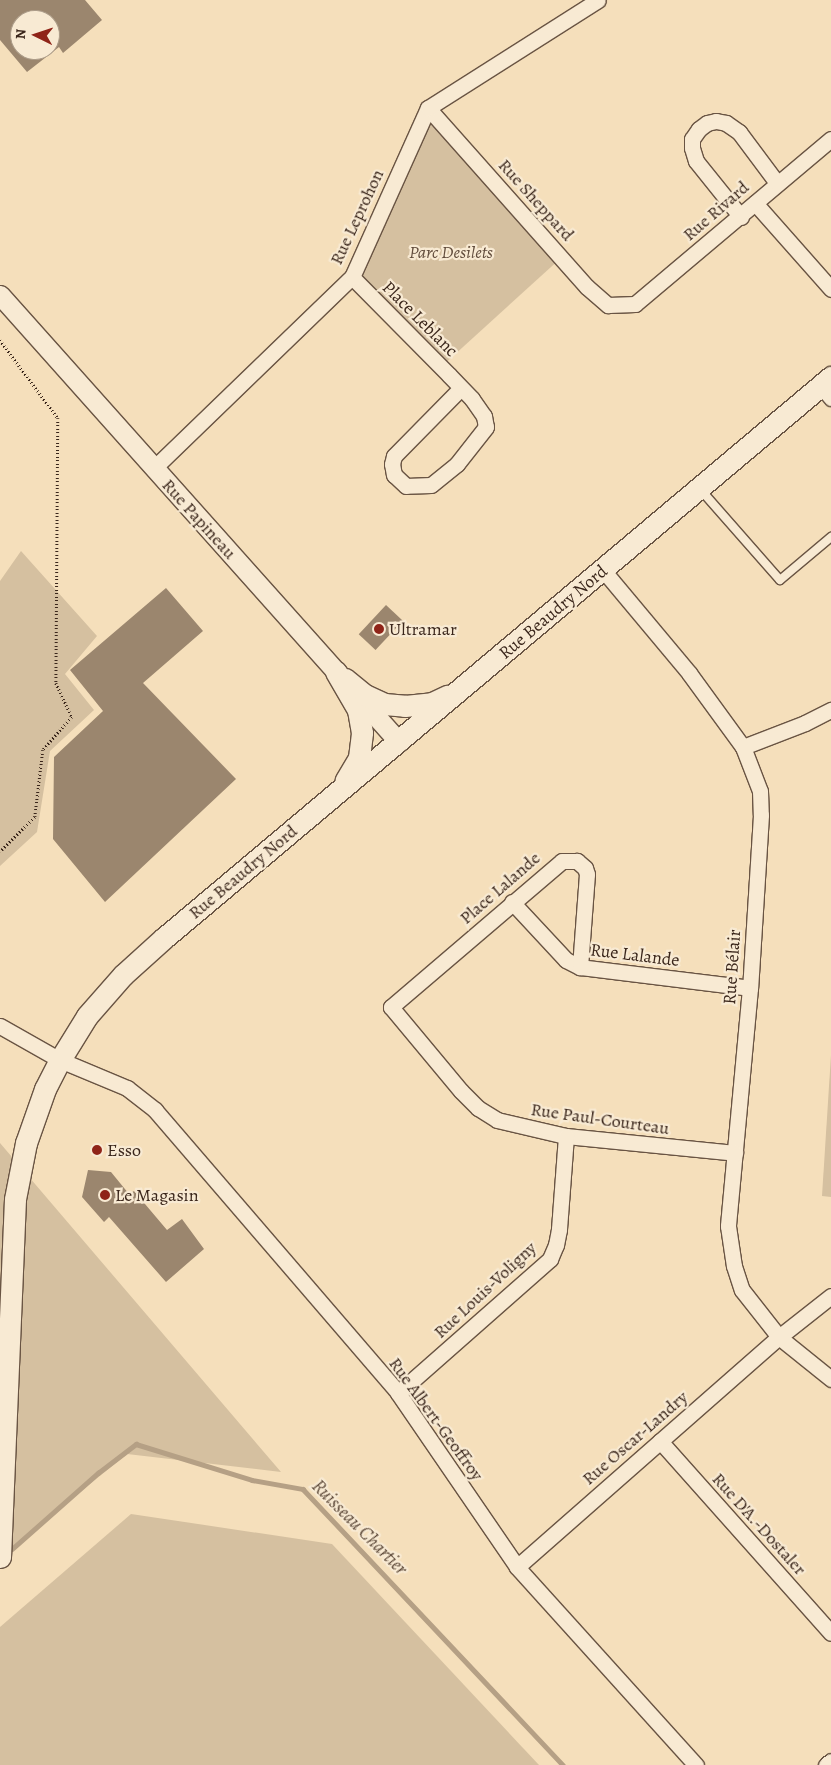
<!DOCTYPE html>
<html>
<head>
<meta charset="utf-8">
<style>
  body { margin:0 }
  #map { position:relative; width:831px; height:1765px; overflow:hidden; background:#f5dfbb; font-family:Alegreya,serif }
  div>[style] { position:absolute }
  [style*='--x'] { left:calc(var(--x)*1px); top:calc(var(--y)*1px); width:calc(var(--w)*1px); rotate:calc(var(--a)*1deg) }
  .green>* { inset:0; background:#d5c0a0 }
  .stream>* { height:4.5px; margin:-2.25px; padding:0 2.25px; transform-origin:2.25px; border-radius:2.25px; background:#b5a085 }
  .building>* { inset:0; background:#9b866e; transform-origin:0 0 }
  .path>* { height:2.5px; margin-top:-1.25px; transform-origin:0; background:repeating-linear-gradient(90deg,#3a261b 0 1px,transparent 0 3.5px) }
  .roads { filter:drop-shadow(1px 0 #695443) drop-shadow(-1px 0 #695443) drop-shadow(0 1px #695443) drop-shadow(0 -1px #695443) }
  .service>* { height:8px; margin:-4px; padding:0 4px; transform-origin:4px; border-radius:4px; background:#f8ead3 }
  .minor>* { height:15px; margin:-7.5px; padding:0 7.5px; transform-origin:7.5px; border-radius:7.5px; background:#f8ead3 }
  .tertiary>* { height:19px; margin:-9.5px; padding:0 9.5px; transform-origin:9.5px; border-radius:9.5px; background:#f8ead3 }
  .secondary>* { height:21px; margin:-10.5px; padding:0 10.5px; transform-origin:10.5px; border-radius:10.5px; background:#f8ead3 }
  .dots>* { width:14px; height:14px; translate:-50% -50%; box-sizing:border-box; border:2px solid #f8ead3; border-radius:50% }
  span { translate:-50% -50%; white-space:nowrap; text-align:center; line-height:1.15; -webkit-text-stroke:4.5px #f8ead3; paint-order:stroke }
  .street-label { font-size:18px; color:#3a261b }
  .park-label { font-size:18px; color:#614c3c; font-style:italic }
  .poi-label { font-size:18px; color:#3a261b }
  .left { translate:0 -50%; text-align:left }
  .water-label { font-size:19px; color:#5f4b3b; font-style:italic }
  .north { position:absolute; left:10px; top:10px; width:50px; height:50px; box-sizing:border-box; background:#f8ead3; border:1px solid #ac9c89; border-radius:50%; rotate:274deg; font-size:14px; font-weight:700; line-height:20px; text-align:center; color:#3a261b }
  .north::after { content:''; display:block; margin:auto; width:18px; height:22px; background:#8f2418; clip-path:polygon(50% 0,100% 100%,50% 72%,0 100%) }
</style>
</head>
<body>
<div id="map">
  <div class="green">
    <div style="clip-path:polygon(428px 108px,562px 257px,441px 367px,352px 277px)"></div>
    <div style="clip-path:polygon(21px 551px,97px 636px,65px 674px,94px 710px,50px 751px,37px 832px,0 866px,0 581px)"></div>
    <div style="clip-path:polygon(831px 1055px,831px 1197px,822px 1196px)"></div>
    <div style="clip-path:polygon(0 1143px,281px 1472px,127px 1454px,0 1557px)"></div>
    <div style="clip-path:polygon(131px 1514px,332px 1544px,539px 1765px,0 1765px,0 1627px)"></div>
  </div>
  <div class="stream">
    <div style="--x:12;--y:1549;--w:115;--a:-41.5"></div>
    <div style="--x:98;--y:1473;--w:48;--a:-37.3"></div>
    <div style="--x:136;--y:1444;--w:121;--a:17.2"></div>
    <div style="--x:252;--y:1480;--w:52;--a:10"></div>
    <div style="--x:303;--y:1489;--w:379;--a:46.7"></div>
  </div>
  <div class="building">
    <div style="clip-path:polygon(evenodd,0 0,85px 0,102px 20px,63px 53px,59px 47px,27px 72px,0 40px,0 0,20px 20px,50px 20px,50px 50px,20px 50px,20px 20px)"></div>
    <div style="clip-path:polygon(166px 588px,203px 631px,143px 683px,236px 779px,105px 902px,53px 839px,54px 757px,103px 711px,70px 670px)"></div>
    <div style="left:386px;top:605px;width:23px;height:40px;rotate:43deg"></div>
    <div style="clip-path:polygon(88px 1170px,111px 1172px,129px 1194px,134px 1191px,167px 1230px,182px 1219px,204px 1249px,166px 1282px,109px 1217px,104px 1222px,82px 1197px)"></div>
  </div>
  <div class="path">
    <div style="--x:0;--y:340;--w:97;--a:53.4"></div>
    <div style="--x:58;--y:418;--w:265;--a:90.4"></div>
    <div style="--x:56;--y:683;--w:38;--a:65"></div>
    <div style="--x:72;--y:717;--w:44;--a:131.3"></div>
    <div style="--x:43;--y:750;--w:67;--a:96.8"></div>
    <div style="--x:35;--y:817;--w:49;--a:135"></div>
  </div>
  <div class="roads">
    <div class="service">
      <div style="--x:700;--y:489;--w:121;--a:48.7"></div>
      <div style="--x:780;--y:580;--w:67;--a:-40.1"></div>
    </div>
    <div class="minor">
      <div style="--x:428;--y:108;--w:239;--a:48.4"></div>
      <div style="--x:587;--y:287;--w:28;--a:41"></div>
      <div style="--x:608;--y:305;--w:27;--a:-2"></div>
      <div style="--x:635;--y:304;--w:256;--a:-40.1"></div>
      <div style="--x:755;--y:203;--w:115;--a:48.5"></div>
      <div style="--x:741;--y:217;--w:72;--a:-128.8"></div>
      <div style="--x:696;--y:161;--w:14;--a:-107"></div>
      <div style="--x:692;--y:148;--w:9;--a:-90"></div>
      <div style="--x:692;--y:139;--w:12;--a:-55"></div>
      <div style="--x:699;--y:129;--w:10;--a:-37"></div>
      <div style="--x:707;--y:123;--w:9;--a:-13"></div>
      <div style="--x:716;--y:121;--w:10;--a:11"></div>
      <div style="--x:726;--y:123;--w:16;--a:35"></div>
      <div style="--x:739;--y:132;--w:64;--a:53.3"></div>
      <div style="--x:352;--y:277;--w:138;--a:45.3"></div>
      <div style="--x:449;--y:375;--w:33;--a:46"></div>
      <div style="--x:472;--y:399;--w:21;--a:55"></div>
      <div style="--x:484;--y:416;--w:11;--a:80"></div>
      <div style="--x:486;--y:427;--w:47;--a:128.1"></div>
      <div style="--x:457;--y:464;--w:33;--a:141"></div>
      <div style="--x:431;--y:485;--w:25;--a:178"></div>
      <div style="--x:406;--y:486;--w:16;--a:-137"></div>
      <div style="--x:394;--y:475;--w:11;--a:-100"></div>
      <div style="--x:392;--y:464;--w:8;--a:-76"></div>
      <div style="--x:394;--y:456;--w:95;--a:-45.4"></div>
      <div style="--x:821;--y:386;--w:16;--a:50"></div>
      <div style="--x:154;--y:468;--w:275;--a:-44"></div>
      <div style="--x:352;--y:277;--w:185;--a:-65.8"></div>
      <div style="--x:428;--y:108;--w:201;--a:-32.4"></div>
      <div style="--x:603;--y:570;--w:134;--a:50.1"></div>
      <div style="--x:689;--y:673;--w:92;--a:53.9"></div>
      <div style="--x:743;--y:747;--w:47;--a:68.9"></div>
      <div style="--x:760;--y:791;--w:24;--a:88"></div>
      <div style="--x:761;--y:815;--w:173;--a:93.6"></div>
      <div style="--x:750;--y:988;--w:239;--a:95.3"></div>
      <div style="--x:728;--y:1226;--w:40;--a:81.5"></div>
      <div style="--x:734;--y:1266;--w:25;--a:72"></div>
      <div style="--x:742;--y:1290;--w:60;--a:51.8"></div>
      <div style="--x:779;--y:1337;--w:67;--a:38.9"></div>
      <div style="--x:743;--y:747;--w:66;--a:-21.2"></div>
      <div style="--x:805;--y:723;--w:29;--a:-27"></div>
      <div style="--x:512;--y:902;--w:79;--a:47"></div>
      <div style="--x:566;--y:960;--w:16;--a:27"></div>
      <div style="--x:580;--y:967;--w:171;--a:7"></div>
      <div style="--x:580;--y:967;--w:93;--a:-85.7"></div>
      <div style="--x:587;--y:874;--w:6;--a:-108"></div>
      <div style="--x:585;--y:868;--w:11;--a:-139"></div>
      <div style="--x:577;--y:861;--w:15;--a:180"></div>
      <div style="--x:562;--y:861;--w:225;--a:139.5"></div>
      <div style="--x:391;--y:1007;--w:109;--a:50.2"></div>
      <div style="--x:461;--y:1091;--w:24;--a:45"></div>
      <div style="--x:478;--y:1108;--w:22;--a:32"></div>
      <div style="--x:497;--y:1120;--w:71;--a:13.1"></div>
      <div style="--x:566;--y:1136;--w:170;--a:5.7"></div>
      <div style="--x:0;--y:1026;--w:69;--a:29.5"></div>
      <div style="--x:60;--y:1060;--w:73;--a:22.7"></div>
      <div style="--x:127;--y:1088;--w:36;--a:38"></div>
      <div style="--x:155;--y:1110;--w:373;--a:49.3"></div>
      <div style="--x:398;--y:1393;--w:211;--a:55.6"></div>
      <div style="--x:517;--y:1567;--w:267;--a:47.9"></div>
      <div style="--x:398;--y:1393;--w:203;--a:-41.4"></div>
      <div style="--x:550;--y:1259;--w:15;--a:-67"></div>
      <div style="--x:556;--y:1245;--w:16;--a:-79"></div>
      <div style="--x:559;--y:1229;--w:93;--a:-85.7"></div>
      <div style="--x:660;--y:1441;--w:257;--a:48.3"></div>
      <div style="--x:517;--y:1567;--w:349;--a:-41.3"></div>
      <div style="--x:779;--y:1337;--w:66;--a:-38.3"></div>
      <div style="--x:826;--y:1765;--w:6;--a:-39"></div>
    </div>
    <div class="tertiary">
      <div style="--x:0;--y:295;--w:599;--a:48.25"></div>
    </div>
    <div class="secondary">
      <div style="--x:336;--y:672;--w:44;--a:59.9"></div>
      <div style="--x:358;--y:710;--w:23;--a:80"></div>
      <div style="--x:362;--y:733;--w:25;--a:97"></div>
      <div style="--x:359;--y:758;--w:26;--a:121"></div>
      <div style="--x:345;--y:679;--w:26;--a:39"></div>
      <div style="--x:365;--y:695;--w:21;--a:25"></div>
      <div style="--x:384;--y:704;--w:21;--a:5"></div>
      <div style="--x:405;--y:706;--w:27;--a:-6"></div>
      <div style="--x:432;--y:703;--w:17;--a:-25"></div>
      <div style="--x:0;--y:1557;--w:358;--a:-87.6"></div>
      <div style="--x:15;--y:1199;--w:57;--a:-78.9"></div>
      <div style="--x:26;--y:1143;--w:57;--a:-70.6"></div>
      <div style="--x:45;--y:1089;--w:29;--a:-63"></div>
      <div style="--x:58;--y:1063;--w:55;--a:-58.3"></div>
      <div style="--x:87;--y:1016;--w:55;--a:-48.7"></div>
      <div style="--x:123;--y:975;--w:55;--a:-42.1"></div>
      <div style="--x:164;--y:938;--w:872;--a:-40.07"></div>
    </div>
  </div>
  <div class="dots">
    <div style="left:379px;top:629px;background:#8f2418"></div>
    <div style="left:97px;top:1150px;background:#8f2418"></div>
    <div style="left:105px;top:1195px;background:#8f2418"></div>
  </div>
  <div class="street-label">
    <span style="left:536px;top:200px;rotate:48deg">Rue Sheppard</span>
    <span style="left:716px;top:211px;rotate:-41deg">Rue Rivard</span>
    <span style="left:357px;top:217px;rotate:-65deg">Rue Leprohon</span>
    <span style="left:420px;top:319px;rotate:45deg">Place Leblanc</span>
    <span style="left:199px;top:519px;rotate:48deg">Rue Papineau</span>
    <span style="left:553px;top:612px;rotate:-40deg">Rue Beaudry Nord</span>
    <span style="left:243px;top:872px;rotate:-40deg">Rue Beaudry Nord</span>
    <span style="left:500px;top:888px;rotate:-41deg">Place Lalande</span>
    <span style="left:635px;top:955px;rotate:7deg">Rue Lalande</span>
    <span style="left:732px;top:967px;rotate:-86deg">Rue Bélair</span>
    <span style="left:600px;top:1119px;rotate:8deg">Rue Paul-Courteau</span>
    <span style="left:485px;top:1290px;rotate:-43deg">Rue Louis-Voligny</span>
    <span style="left:436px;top:1419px;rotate:54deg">Rue Albert-Geoffroy</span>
    <span style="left:635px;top:1438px;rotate:-41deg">Rue Oscar-Landry</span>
    <span style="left:759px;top:1524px;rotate:48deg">Rue D'A.-Dostaler</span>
  </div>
  <div class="park-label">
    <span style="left:451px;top:252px">Parc Desilets</span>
  </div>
  <div class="poi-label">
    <span class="left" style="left:389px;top:629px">Ultramar</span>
    <span class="left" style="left:107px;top:1150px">Esso</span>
    <span class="left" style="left:115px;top:1195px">Le Magasin</span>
  </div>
  <div class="water-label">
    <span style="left:359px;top:1528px;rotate:45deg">Ruisseau Chartier</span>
  </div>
  <div class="north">N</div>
</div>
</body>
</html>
